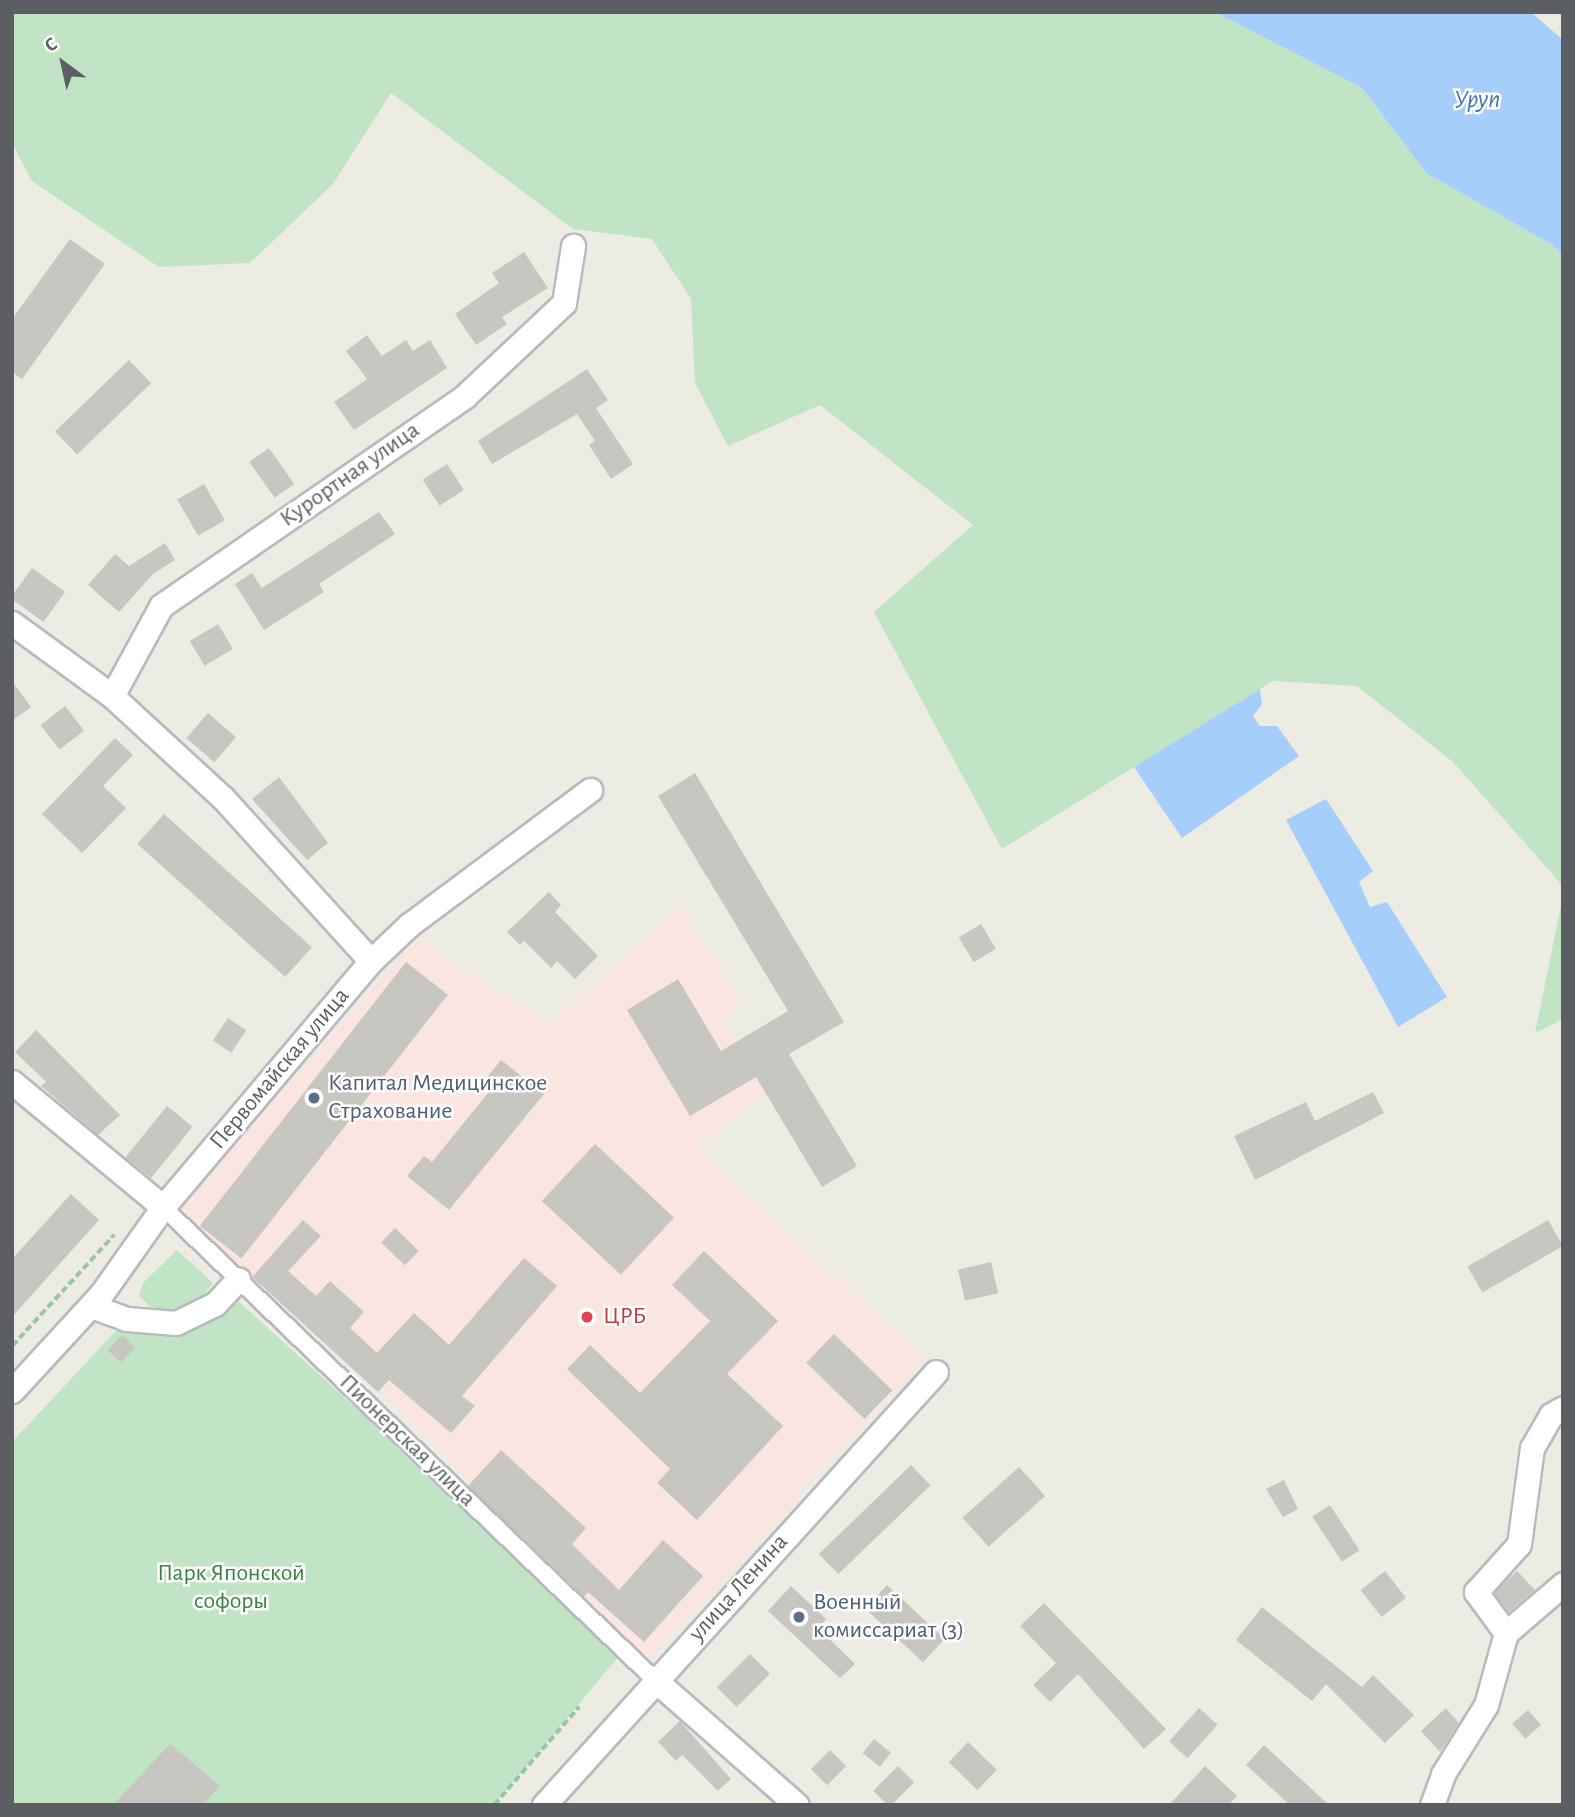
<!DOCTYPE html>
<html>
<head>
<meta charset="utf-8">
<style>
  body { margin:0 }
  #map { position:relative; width:1575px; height:1817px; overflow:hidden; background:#edece3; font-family:"Alegreya Sans",sans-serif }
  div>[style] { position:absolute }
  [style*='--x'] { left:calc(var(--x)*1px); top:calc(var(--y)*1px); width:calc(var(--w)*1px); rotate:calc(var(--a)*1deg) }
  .medical>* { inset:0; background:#fae5e0 }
  .green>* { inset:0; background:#c1e4c4 }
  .water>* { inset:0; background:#a6cefb }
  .building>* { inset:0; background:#c8c6c0; transform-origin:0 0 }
  .path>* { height:3.5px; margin-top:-1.75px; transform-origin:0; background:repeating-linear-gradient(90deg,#9bc4aa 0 7px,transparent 0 10.5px) }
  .roads { filter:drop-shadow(2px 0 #b8babf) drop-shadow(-2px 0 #b8babf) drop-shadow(0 2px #b8babf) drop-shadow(0 -2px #b8babf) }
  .pedestrian>* { height:16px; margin:-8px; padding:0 8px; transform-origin:8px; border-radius:8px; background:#fff }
  .minor>* { height:23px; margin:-11.5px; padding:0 11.5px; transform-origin:11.5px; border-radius:11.5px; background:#fff }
  .dots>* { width:19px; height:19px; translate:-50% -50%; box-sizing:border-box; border:4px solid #fff; border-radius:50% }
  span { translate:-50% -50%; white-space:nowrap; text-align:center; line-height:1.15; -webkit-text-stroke:5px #fff; paint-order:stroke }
  .street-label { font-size:24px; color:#5b5e63 }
  .service-label { font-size:24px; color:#4e5e75 }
  .left { translate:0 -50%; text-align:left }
  .health-label { font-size:24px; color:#be3a42 }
  .park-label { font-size:24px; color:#398443 }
  .water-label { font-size:26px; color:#4673b4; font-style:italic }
  .frame { position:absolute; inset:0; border:14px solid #5b5e63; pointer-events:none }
  .north { position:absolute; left:28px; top:28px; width:70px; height:70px; -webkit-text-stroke:5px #fff; paint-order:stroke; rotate:327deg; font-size:19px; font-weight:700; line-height:28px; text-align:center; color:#5b5e63 }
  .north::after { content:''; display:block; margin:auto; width:24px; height:32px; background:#5b5e63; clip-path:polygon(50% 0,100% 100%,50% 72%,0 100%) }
</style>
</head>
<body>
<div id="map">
  <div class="medical">
    <div style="clip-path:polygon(681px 906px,740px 1001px,724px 1021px,767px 1092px,695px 1147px,924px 1358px,649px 1662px,378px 1392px,177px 1209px,416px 940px,549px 1023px)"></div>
  </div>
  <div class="green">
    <div style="clip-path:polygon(12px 12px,1215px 12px,1362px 88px,1426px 173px,1551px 244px,1563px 255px,1563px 886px,1453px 762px,1357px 686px,1273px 681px,1002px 849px,874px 612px,973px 525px,820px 405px,728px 446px,695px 383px,691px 299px,652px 239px,573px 229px,391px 93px,333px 184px,250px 263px,159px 267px,32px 181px,12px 143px)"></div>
    <div style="clip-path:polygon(1563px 896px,1563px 1019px,1535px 1033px)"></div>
    <div style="clip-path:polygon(177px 1250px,213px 1283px,196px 1305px,182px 1312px,155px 1311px,139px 1296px,143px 1283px)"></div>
    <div style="clip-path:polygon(227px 1291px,624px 1650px,494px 1805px,12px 1805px,12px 1442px,127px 1319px,154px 1322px)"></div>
  </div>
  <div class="water">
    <div style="clip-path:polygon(1215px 12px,1531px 12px,1563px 40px,1563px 255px,1551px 244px,1426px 173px,1362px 88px)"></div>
    <div style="clip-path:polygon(1260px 689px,1262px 704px,1253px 716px,1260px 726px,1277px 726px,1299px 756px,1182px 838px,1134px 767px)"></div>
    <div style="clip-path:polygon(1326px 799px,1373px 871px,1359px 882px,1370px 907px,1387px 902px,1447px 997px,1398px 1027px,1286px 820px)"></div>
  </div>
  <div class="building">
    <div style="clip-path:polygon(70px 239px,105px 264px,22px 379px,12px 372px,12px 319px)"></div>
    <div style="clip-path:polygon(524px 252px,548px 288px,502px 317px,507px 324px,476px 345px,455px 314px,499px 283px,492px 273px)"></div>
    <div style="clip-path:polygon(367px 335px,382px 356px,406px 340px,413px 351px,430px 340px,447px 368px,354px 430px,334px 402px,367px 379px,346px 351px)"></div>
    <div style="left:129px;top:360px;width:32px;height:103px;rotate:46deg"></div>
    <div style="clip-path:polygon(587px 369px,608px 400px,596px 408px,633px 464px,611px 479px,589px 445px,595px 441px,577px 414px,492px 464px,478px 441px)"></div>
    <div style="left:269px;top:448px;width:44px;height:24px;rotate:55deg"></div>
    <div style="left:447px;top:464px;width:31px;height:29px;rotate:57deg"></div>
    <div style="left:204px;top:484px;width:42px;height:31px;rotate:60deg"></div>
    <div style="clip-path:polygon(379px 512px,395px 534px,319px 584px,324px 592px,264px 630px,235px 584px,252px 573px,262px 588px)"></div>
    <div style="clip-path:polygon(165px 543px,175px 560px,153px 574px,119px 612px,88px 585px,115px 554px,129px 566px)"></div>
    <div style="left:32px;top:568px;width:41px;height:37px;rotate:36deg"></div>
    <div style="left:218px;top:624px;width:29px;height:33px;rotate:59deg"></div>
    <div style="clip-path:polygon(12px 681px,31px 707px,12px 721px)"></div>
    <div style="left:65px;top:706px;width:31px;height:31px;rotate:52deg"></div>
    <div style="left:208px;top:713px;width:37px;height:33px;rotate:41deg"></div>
    <div style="clip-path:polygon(115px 738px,133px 755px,103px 786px,126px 808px,82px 853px,42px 814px)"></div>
    <div style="clip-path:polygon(695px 773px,844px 1022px,789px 1054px,857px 1166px,822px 1187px,756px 1077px,690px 1116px,627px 1010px,678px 979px,721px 1051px,788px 1011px,658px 796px)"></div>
    <div style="clip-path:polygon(279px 777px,328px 843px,307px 860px,252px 799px)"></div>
    <div style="left:164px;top:814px;width:199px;height:40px;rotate:42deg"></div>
    <div style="clip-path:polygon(549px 892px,561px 905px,555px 912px,598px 956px,575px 979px,557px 961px,551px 968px,524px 941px,520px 945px,507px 932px)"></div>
    <div style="left:981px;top:924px;width:29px;height:26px;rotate:59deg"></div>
    <div style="left:406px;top:962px;width:53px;height:335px;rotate:38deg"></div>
    <div style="left:228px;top:1018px;width:22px;height:27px;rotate:34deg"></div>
    <div style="clip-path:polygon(36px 1030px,120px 1115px,98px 1135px,41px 1086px,46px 1082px,15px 1052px)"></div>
    <div style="clip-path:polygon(501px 1060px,544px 1094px,449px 1210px,407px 1176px,424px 1156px,432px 1162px,492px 1088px,483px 1082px)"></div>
    <div style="clip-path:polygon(1373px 1092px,1384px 1113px,1255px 1180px,1234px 1136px,1306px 1102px,1315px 1121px)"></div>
    <div style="left:167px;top:1106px;width:33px;height:66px;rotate:39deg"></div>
    <div style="left:595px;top:1144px;width:108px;height:78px;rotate:43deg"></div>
    <div style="clip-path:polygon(71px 1194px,99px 1220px,12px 1317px,12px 1259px)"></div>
    <div style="clip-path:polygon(303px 1220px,321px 1236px,288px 1271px,316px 1296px,330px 1281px,364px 1312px,350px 1328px,377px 1353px,414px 1313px,449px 1345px,524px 1258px,557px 1286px,462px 1396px,475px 1406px,451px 1433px,389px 1380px,378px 1392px,252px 1277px)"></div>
    <div style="left:1548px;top:1220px;width:30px;height:93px;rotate:60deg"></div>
    <div style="left:395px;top:1228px;width:33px;height:20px;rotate:44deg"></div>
    <div style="clip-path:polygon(704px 1251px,778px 1321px,727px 1374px,783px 1426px,697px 1520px,657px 1483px,670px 1469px,567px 1369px,590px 1345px,640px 1393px,710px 1321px,672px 1285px)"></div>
    <div style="left:991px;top:1262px;width:32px;height:34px;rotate:77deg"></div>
    <div style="left:834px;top:1334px;width:81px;height:40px;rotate:44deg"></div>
    <div style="left:122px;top:1335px;width:18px;height:21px;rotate:43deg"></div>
    <div style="clip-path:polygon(501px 1450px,586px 1528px,572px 1544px,619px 1590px,663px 1540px,703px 1576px,644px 1642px,588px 1592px,584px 1597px,468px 1486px)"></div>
    <div style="left:911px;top:1465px;width:28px;height:128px;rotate:46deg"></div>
    <div style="left:1019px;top:1467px;width:39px;height:76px;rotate:48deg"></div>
    <div style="clip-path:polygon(1284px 1480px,1298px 1509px,1283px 1517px,1266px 1489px)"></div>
    <div style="left:1330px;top:1505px;width:54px;height:21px;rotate:57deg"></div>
    <div style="left:1385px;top:1571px;width:34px;height:31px;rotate:52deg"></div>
    <div style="clip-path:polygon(1517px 1571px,1535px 1590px,1508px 1613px,1494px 1593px)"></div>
    <div style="left:887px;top:1585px;width:79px;height:32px;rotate:43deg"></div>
    <div style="clip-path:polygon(791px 1586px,826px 1619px,818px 1628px,855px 1664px,840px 1678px,768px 1611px)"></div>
    <div style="clip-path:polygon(1044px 1603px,1166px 1729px,1144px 1749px,1078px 1674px,1050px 1702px,1033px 1685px,1056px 1663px,1020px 1626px)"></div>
    <div style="clip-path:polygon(1262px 1607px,1362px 1687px,1373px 1675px,1414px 1715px,1385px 1743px,1326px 1684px,1312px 1701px,1236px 1640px)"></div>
    <div style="left:750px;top:1654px;width:28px;height:47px;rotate:45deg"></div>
    <div style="left:1199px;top:1708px;width:25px;height:45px;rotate:42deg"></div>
    <div style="clip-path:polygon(1446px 1708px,1459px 1723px,1440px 1752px,1421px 1731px)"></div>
    <div style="left:1528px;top:1710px;width:20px;height:21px;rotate:49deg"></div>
    <div style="clip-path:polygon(680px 1721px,731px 1779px,718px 1791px,682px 1755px,676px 1761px,658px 1742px)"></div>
    <div style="left:874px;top:1739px;width:22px;height:18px;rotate:39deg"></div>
    <div style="left:968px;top:1742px;width:40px;height:28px;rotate:44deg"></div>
    <div style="clip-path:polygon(170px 1744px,220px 1786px,202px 1805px,113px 1805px)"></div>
    <div style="clip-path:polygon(1264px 1745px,1329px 1805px,1290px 1805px,1246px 1765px)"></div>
    <div style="left:830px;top:1750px;width:23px;height:27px;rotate:45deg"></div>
    <div style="left:898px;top:1766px;width:23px;height:35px;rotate:45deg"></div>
    <div style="clip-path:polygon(1205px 1766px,1237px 1796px,1228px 1805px,1169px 1805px)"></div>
  </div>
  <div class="path">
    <div style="--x:12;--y:1346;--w:151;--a:-47.4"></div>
    <div style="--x:494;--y:1805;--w:130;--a:-49.1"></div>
  </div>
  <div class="roads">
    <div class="pedestrian">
      <div style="--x:163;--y:1207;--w:682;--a:43.87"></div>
    </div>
    <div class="minor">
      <div style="--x:12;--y:623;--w:124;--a:36.1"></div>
      <div style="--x:112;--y:696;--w:151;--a:42.6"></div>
      <div style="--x:223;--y:798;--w:220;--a:47.8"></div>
      <div style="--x:112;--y:696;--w:102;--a:-61.4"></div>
      <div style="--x:161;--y:606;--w:369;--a:-34.6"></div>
      <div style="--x:465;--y:396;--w:136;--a:-43.2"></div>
      <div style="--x:564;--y:303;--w:58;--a:-81"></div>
      <div style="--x:12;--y:1082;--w:196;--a:39.6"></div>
      <div style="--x:91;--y:1306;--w:38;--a:20"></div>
      <div style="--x:127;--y:1319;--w:49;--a:4.7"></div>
      <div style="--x:176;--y:1323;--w:43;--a:-26"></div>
      <div style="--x:215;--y:1304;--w:34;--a:-47"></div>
      <div style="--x:12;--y:1391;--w:133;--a:-47.4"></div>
      <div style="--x:102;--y:1293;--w:105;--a:-54.7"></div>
      <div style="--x:163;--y:1207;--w:322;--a:-49.8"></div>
      <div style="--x:371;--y:961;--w:52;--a:-43.5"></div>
      <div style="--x:409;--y:925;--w:226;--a:-36.7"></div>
      <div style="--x:1506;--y:1633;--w:51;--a:-126.2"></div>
      <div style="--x:1476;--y:1592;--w:64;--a:-48.1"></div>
      <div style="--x:1519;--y:1544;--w:97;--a:-82.3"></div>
      <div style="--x:1532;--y:1448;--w:38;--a:-60"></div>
      <div style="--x:1551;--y:1415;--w:14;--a:-30"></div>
      <div style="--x:655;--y:1680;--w:189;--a:41.4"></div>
      <div style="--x:544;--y:1805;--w:584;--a:-47.85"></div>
      <div style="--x:1432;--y:1805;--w:33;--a:-70"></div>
      <div style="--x:1443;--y:1774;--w:81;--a:-58.1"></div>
      <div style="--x:1486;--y:1705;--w:75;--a:-74.5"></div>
      <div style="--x:1506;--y:1633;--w:75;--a:-40.7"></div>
    </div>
  </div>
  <div class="dots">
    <div style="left:314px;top:1098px;background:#5c6f8a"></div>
    <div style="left:587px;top:1317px;background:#e0444e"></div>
    <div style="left:799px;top:1617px;background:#5c6f8a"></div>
  </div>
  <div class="street-label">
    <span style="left:350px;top:475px;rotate:-35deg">Курортная улица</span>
    <span style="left:280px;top:1069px;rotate:-50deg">Первомайская улица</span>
    <span style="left:407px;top:1441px;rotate:44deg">Пионерская улица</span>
    <span style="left:739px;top:1588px;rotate:-48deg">улица Ленина</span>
  </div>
  <div class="service-label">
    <span class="left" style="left:328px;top:1098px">Капитал Медицинское<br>Страхование</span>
    <span class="left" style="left:813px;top:1617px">Военный<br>комиссариат (3)</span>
  </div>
  <div class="health-label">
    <span class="left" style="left:603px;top:1317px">ЦРБ</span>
  </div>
  <div class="park-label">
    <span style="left:231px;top:1588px">Парк Японской<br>софоры</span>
  </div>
  <div class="water-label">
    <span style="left:1477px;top:100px">Уруп</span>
  </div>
  <div class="frame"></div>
  <div class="north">С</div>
</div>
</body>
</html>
